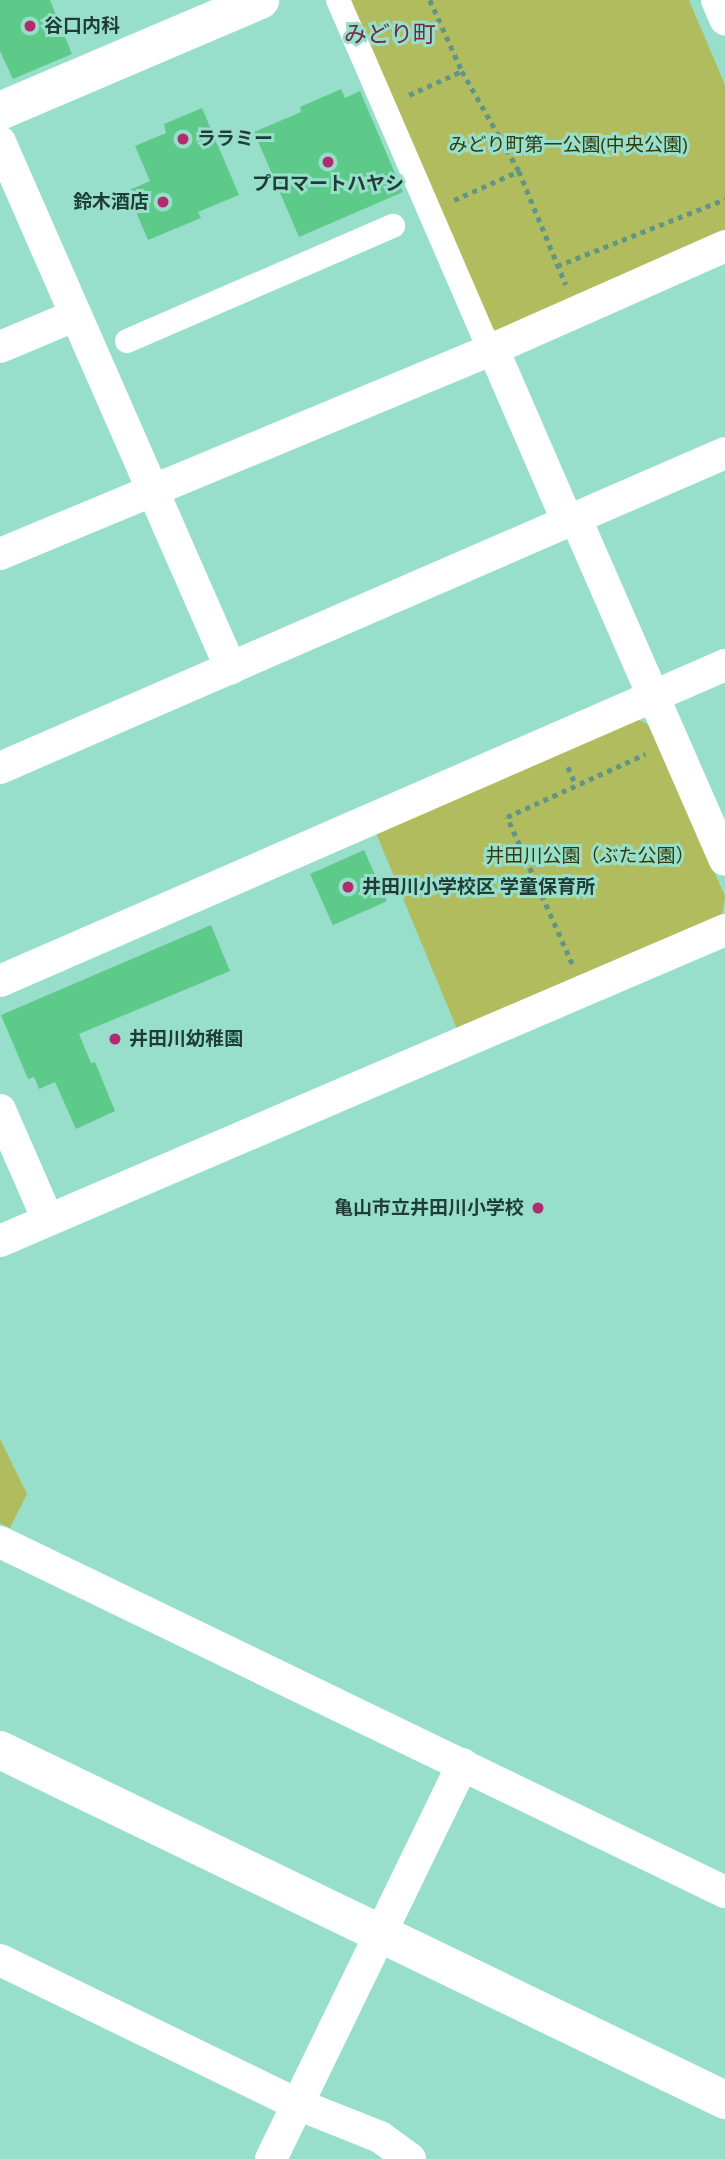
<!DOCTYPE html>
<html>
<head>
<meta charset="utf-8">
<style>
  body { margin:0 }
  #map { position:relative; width:725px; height:2159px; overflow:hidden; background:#98dfcb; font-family:"Open Sans","Noto Sans JP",sans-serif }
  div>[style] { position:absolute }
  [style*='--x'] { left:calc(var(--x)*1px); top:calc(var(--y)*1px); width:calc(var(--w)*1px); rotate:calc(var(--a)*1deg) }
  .green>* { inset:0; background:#b1bc5f }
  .building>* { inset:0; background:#5eca89; transform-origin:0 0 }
  .path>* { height:4.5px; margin-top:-2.25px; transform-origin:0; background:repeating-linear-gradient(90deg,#619586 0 5px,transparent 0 10px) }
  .pedestrian>* { height:24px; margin:-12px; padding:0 12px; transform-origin:12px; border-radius:12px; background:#fff }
  .minor>* { height:32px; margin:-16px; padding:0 16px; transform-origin:16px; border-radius:16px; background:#fff }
  .tertiary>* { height:38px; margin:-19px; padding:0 19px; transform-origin:19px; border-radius:19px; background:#fff }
  .dots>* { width:19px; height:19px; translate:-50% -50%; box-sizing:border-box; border:4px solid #98dfcb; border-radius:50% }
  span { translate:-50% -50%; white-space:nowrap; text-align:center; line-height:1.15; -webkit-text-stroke:6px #98dfcb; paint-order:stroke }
  .poi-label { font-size:19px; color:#1f3d35; font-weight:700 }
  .left { translate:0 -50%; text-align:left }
  .right { translate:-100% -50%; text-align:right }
  .park-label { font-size:19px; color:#343909 }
  .quarter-label { font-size:23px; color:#6d2b48 }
</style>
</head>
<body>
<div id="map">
  <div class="green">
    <div style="clip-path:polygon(344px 0,689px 0,725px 85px,725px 236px,493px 332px)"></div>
    <div style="clip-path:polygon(637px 719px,649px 725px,725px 896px,722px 916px,457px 1029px,376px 833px)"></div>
    <div style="clip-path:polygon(0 1439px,27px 1494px,10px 1528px,0 1523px)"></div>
  </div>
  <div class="building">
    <div style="clip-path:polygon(0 0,50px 0,72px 54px,13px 79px,0 51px)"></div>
    <div style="clip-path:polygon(341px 89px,345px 98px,360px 91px,403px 192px,299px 237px,254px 132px,301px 112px,300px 107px)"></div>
    <div style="clip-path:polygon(202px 108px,239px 195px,198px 212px,201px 218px,148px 240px,127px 191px,150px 181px,135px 146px,166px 133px,164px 124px)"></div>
    <div style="left:364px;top:850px;width:56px;height:59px;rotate:66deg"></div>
    <div style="clip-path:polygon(211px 925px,230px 971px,79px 1034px,91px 1063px,95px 1062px,115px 1111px,76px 1129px,55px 1082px,39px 1089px,34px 1077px,28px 1079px,1px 1015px)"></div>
  </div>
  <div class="path">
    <div style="--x:430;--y:0;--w:78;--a:65.7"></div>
    <div style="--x:462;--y:71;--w:115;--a:60.3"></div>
    <div style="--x:519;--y:171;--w:123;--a:67.6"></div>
    <div style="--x:409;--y:95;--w:58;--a:-24.4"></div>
    <div style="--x:454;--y:200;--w:71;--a:-24"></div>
    <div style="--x:557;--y:266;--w:181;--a:-21.7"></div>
    <div style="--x:568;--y:767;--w:20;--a:66"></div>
    <div style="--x:572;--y:964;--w:161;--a:-113.9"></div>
    <div style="--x:507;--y:817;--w:152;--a:-24.5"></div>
  </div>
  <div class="pedestrian">
    <div style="--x:338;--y:0;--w:365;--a:66.6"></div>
    <div style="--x:483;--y:335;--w:17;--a:54"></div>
    <div style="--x:127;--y:341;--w:290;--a:-23.4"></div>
  </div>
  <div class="minor">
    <div style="--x:717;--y:0;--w:21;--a:67"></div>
    <div style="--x:0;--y:142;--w:575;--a:66.33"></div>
    <div style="--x:0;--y:347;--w:82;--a:-22.8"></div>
    <div style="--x:493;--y:349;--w:186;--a:66.6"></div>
    <div style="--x:575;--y:517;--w:374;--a:66.4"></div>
    <div style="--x:0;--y:554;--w:534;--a:-22.58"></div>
    <div style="--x:493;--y:349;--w:254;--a:-23.9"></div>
    <div style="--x:0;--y:768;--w:790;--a:-23.48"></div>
    <div style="--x:0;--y:981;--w:791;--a:-23.55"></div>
    <div style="--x:0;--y:1110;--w:120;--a:66.4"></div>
    <div style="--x:0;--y:1241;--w:789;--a:-23.22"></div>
    <div style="--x:0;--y:1542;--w:805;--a:25.77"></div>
    <div style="--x:0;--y:1960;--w:330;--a:25.9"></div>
    <div style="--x:297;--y:2104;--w:89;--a:21.7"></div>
    <div style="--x:380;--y:2137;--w:37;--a:36"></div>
    <div style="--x:271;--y:2159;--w:439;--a:-64.1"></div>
  </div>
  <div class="tertiary">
    <div style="--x:0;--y:111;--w:283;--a:-23.1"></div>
    <div style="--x:0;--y:1750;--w:805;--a:25.77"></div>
  </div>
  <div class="dots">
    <div style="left:30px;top:26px;background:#b12b6e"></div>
    <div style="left:183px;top:139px;background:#b12b6e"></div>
    <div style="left:328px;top:162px;background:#b12b6e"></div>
    <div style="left:163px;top:202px;background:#b12b6e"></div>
    <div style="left:348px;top:887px;background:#b12b6e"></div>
    <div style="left:115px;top:1039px;background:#b12b6e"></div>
    <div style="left:538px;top:1208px;background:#b12b6e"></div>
  </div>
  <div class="poi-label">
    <span class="left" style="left:44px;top:26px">谷口内科</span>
    <span class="left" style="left:197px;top:139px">ララミー</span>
    <span style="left:328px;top:184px">プロマートハヤシ</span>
    <span class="right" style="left:149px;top:202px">鈴木酒店</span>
    <span class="left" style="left:362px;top:887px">井田川小学校区 学童保育所</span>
    <span class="left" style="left:129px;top:1039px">井田川幼稚園</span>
    <span class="right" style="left:524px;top:1208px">亀山市立井田川小学校</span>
  </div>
  <div class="park-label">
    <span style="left:568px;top:145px">みどり町第一公園(中央公園)</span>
    <span style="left:590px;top:856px">井田川公園（ぶた公園）</span>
  </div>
  <div class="quarter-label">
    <span style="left:390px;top:33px">みどり町</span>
  </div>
</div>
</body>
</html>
